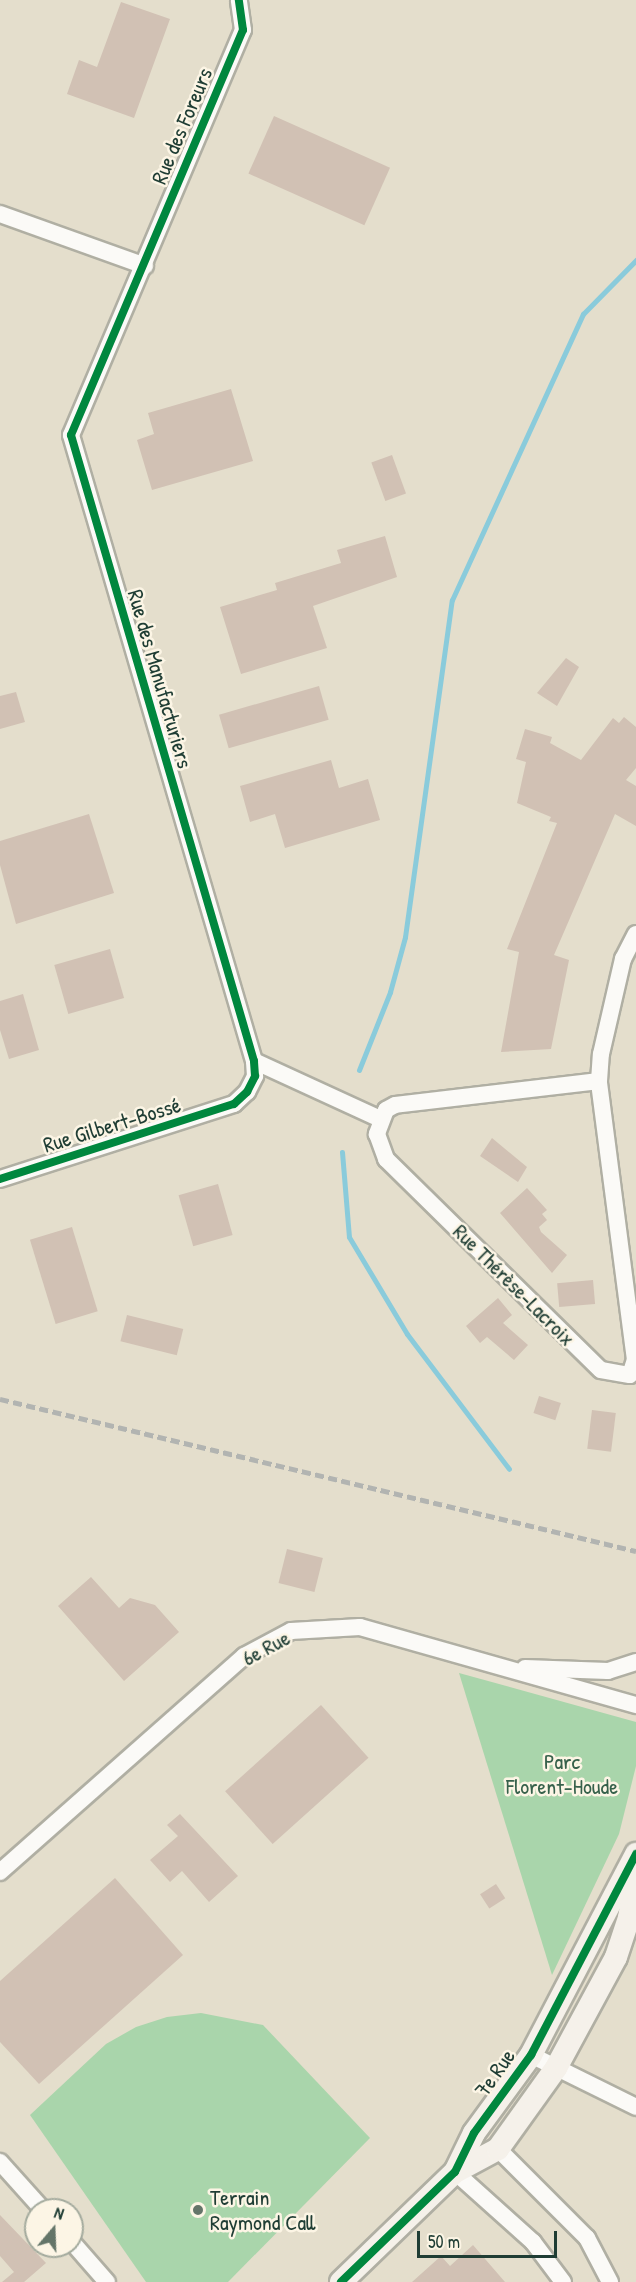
<!DOCTYPE html>
<html>
<head>
<meta charset="utf-8">
<style>
  body { margin:0 }
  #map { position:relative; width:636px; height:2282px; overflow:hidden; background:#e4decc; font-family:"Patrick Hand",sans-serif }
  div>[style] { position:absolute }
  [style*='--x'] { left:calc(var(--x)*1px); top:calc(var(--y)*1px); width:calc(var(--w)*1px); rotate:calc(var(--a)*1deg) }
  .green>* { inset:0; background:#a9d5ab }
  .stream>* { height:5px; margin:-2.5px; padding:0 2.5px; transform-origin:2.5px; border-radius:2.5px; background:#8acbdb }
  .building>* { inset:0; background:#d1c1b4; transform-origin:0 0 }
  .roads { filter:drop-shadow(2px 0 #b0afa3) drop-shadow(-2px 0 #b0afa3) drop-shadow(0 2px #b0afa3) drop-shadow(0 -2px #b0afa3) }
  .street>* { height:16px; margin:-8px; padding:0 8px; transform-origin:8px; border-radius:8px; background:#fbfaf7 }
  .secondary>* { height:22px; margin:-11px; padding:0 11px; transform-origin:11px; border-radius:11px; background:#f5f1ea }
  .rail>* { height:4.5px; margin-top:-2.25px; transform-origin:0; background:repeating-linear-gradient(90deg,#b2b4b1 0 9px,transparent 0 13.5px) }
  .cycleway>* { height:8px; margin:-4px; padding:0 4px; transform-origin:4px; border-radius:4px; background:#00873e }
  .dots>* { width:16px; height:16px; translate:-50% -50%; box-sizing:border-box; border:3px solid #fcf5e5; border-radius:50% }
  span { translate:-50% -50%; white-space:nowrap; text-align:center; line-height:1.15; -webkit-text-stroke:5px #fcf5e5; paint-order:stroke }
  .street-label { font-size:22px; color:#1f3d34 }
  .park-label { font-size:22px; color:#36614b }
  .poi-label { font-size:22px; color:#1f3d34 }
  .left { translate:0 -50%; text-align:left }
  .north { position:absolute; left:24px; top:2198px; width:60px; height:60px; box-sizing:border-box; background:#fcf5e5; border:2px solid #a4ab9e; border-radius:50%; rotate:19deg; font-size:16px; font-weight:700; line-height:24px; text-align:center; color:#1f3d34 }
  .north::after { content:''; display:block; margin:auto; width:21px; height:27px; background:#647569; clip-path:polygon(50% 0,100% 100%,50% 72%,0 100%) }
  .scale { position:absolute; left:417px; top:2231px; width:140px; height:27px; box-sizing:border-box; border:3px solid #1f3d34; border-top:0; padding-left:8px; font-size:18px; line-height:21px; white-space:nowrap; color:#1f3d34; -webkit-text-stroke:4px #fcf5e5; paint-order:stroke }
</style>
</head>
<body>
<div id="map">
  <div class="green">
    <div style="clip-path:polygon(459px 1673px,636px 1722px,636px 1766px,619px 1834px,552px 1975px)"></div>
    <div style="clip-path:polygon(201px 2013px,263px 2025px,370px 2138px,228px 2282px,146px 2282px,30px 2115px,106px 2044px,136px 2027px,167px 2017px)"></div>
  </div>
  <div class="stream">
    <div style="--x:359;--y:1070;--w:84;--a:-68.3"></div>
    <div style="--x:390;--y:992;--w:57;--a:-74.7"></div>
    <div style="--x:405;--y:937;--w:340;--a:-82.1"></div>
    <div style="--x:452;--y:600;--w:315;--a:-65.4"></div>
    <div style="--x:583;--y:314;--w:76;--a:-45.5"></div>
    <div style="--x:342;--y:1152;--w:85;--a:85.3"></div>
    <div style="--x:349;--y:1237;--w:113;--a:59.1"></div>
    <div style="--x:407;--y:1334;--w:169;--a:52.9"></div>
  </div>
  <div class="building">
    <div style="clip-path:polygon(121px 2px,170px 19px,134px 118px,67px 94px,79px 60px,97px 67px)"></div>
    <div style="left:274px;top:116px;width:127px;height:63px;rotate:24deg"></div>
    <div style="clip-path:polygon(231px 389px,253px 461px,152px 490px,137px 440px,154px 434px,148px 413px)"></div>
    <div style="left:392px;top:455px;width:41px;height:22px;rotate:70deg"></div>
    <div style="clip-path:polygon(385px 536px,397px 577px,313px 606px,327px 648px,241px 674px,220px 607px,277px 590px,275px 583px,341px 563px,337px 550px)"></div>
    <div style="clip-path:polygon(566px 658px,579px 667px,557px 706px,537px 693px)"></div>
    <div style="left:319px;top:686px;width:35px;height:104px;rotate:74deg"></div>
    <div style="clip-path:polygon(16px 692px,25px 722px,0 729px,0 696px)"></div>
    <div style="clip-path:polygon(624px 717px,636px 727px,636px 768px,626px 780px,636px 786px,636px 826px,615px 814px,554px 955px,569px 960px,551px 1049px,501px 1052px,519px 952px,507px 949px,557px 823px,549px 821px,551px 817px,517px 803px,526px 762px,516px 759px,525px 729px,552px 737px,550px 743px,581px 760px,613px 718px,619px 723px)"></div>
    <div style="clip-path:polygon(331px 760px,339px 788px,368px 779px,380px 820px,285px 848px,275px 814px,250px 822px,240px 786px)"></div>
    <div style="clip-path:polygon(89px 814px,114px 893px,16px 924px,0 865px,0 841px)"></div>
    <div style="left:110px;top:949px;width:51px;height:58px;rotate:74deg"></div>
    <div style="clip-path:polygon(23px 994px,39px 1050px,9px 1059px,0 1030px,0 1001px)"></div>
    <div style="clip-path:polygon(492px 1138px,527px 1167px,518px 1182px,480px 1156px)"></div>
    <div style="left:218px;top:1184px;width:53px;height:41px;rotate:74deg"></div>
    <div style="clip-path:polygon(527px 1188px,547px 1210px,542px 1214px,547px 1220px,539px 1227px,541px 1232px,567px 1255px,552px 1273px,500px 1213px)"></div>
    <div style="left:72px;top:1227px;width:88px;height:44px;rotate:73deg"></div>
    <div style="left:593px;top:1280px;width:24px;height:36px;rotate:85deg"></div>
    <div style="clip-path:polygon(498px 1298px,512px 1315px,503px 1323px,528px 1345px,514px 1360px,487px 1337px,480px 1343px,466px 1326px)"></div>
    <div style="left:127px;top:1315px;width:58px;height:27px;rotate:14deg"></div>
    <div style="left:539px;top:1396px;width:23px;height:18px;rotate:18deg"></div>
    <div style="left:592px;top:1410px;width:24px;height:39px;rotate:7deg"></div>
    <div style="left:287px;top:1549px;width:37px;height:35px;rotate:14deg"></div>
    <div style="clip-path:polygon(91px 1577px,119px 1608px,130px 1598px,155px 1605px,179px 1632px,124px 1681px,58px 1606px)"></div>
    <div style="left:321px;top:1705px;width:71px;height:129px;rotate:48deg"></div>
    <div style="clip-path:polygon(180px 1814px,238px 1876px,209px 1902px,182px 1871px,170px 1882px,150px 1860px,178px 1836px,167px 1825px)"></div>
    <div style="clip-path:polygon(115px 1878px,183px 1955px,39px 2084px,0 2042px,0 1981px)"></div>
    <div style="left:496px;top:1884px;width:17px;height:19px;rotate:57deg"></div>
    <div style="clip-path:polygon(0 2215px,46px 2263px,24px 2282px,2px 2282px,14px 2272px,0 2256px)"></div>
    <div style="clip-path:polygon(473px 2245px,505px 2282px,412px 2282px,441px 2256px,450px 2266px)"></div>
  </div>
  <div class="roads">
    <div class="street">
      <div style="--x:0;--y:214;--w:154;--a:19.7"></div>
      <div style="--x:254;--y:1061;--w:139;--a:24.7"></div>
      <div style="--x:599;--y:1081;--w:205;--a:173.3"></div>
      <div style="--x:395;--y:1105;--w:10;--a:151"></div>
      <div style="--x:386;--y:1110;--w:26;--a:111"></div>
      <div style="--x:377;--y:1134;--w:27;--a:70"></div>
      <div style="--x:386;--y:1159;--w:301;--a:44.5"></div>
      <div style="--x:601;--y:1370;--w:29;--a:10"></div>
      <div style="--x:630;--y:1375;--w:16;--a:-72"></div>
      <div style="--x:635;--y:1360;--w:281;--a:-97.4"></div>
      <div style="--x:599;--y:1081;--w:27;--a:-86"></div>
      <div style="--x:601;--y:1054;--w:98;--a:-77"></div>
      <div style="--x:623;--y:959;--w:28;--a:-63"></div>
      <div style="--x:0;--y:1179;--w:246;--a:-17.8"></div>
      <div style="--x:234;--y:1104;--w:18;--a:-43"></div>
      <div style="--x:247;--y:1092;--w:18;--a:-63"></div>
      <div style="--x:255;--y:1076;--w:15;--a:-94"></div>
      <div style="--x:254;--y:1061;--w:652;--a:-106.3"></div>
      <div style="--x:71;--y:435;--w:440;--a:-67"></div>
      <div style="--x:243;--y:30;--w:30;--a:-98"></div>
      <div style="--x:525;--y:1668;--w:83;--a:2.1"></div>
      <div style="--x:608;--y:1671;--w:29;--a:-18"></div>
      <div style="--x:0;--y:1872;--w:326;--a:-41.5"></div>
      <div style="--x:244;--y:1656;--w:53;--a:-28"></div>
      <div style="--x:291;--y:1631;--w:69;--a:-3.3"></div>
      <div style="--x:360;--y:1627;--w:287;--a:15.8"></div>
      <div style="--x:531;--y:2055;--w:117;--a:26.3"></div>
      <div style="--x:498;--y:2149;--w:126;--a:45"></div>
      <div style="--x:587;--y:2238;--w:50;--a:62.4"></div>
      <div style="--x:0;--y:2162;--w:64;--a:48.1"></div>
      <div style="--x:455;--y:2172;--w:105;--a:41.9"></div>
      <div style="--x:533;--y:2242;--w:50;--a:53.1"></div>
      <div style="--x:72;--y:2242;--w:53;--a:48.8"></div>
    </div>
    <div class="secondary">
      <div style="--x:455;--y:2172;--w:43;--a:-64"></div>
      <div style="--x:474;--y:2133;--w:97;--a:-53.8"></div>
      <div style="--x:531;--y:2055;--w:227;--a:-62.4"></div>
      <div style="--x:341;--y:2282;--w:158;--a:-44"></div>
      <div style="--x:455;--y:2172;--w:49;--a:-28.1"></div>
      <div style="--x:498;--y:2149;--w:100;--a:-54.4"></div>
      <div style="--x:556;--y:2068;--w:126;--a:-61.6"></div>
      <div style="--x:616;--y:1957;--w:41;--a:-71.6"></div>
      <div style="--x:629;--y:1918;--w:43;--a:-80.5"></div>
    </div>
  </div>
  <div class="rail">
    <div style="--x:0;--y:1399;--w:654;--a:13.44"></div>
  </div>
  <div class="cycleway">
    <div style="--x:0;--y:1179;--w:246;--a:-17.8"></div>
    <div style="--x:234;--y:1104;--w:18;--a:-43"></div>
    <div style="--x:247;--y:1092;--w:18;--a:-63"></div>
    <div style="--x:255;--y:1076;--w:15;--a:-94"></div>
    <div style="--x:254;--y:1061;--w:652;--a:-106.3"></div>
    <div style="--x:71;--y:435;--w:440;--a:-67"></div>
    <div style="--x:243;--y:30;--w:30;--a:-98"></div>
    <div style="--x:341;--y:2282;--w:158;--a:-44"></div>
    <div style="--x:455;--y:2172;--w:43;--a:-64"></div>
    <div style="--x:474;--y:2133;--w:97;--a:-53.8"></div>
    <div style="--x:531;--y:2055;--w:227;--a:-62.4"></div>
  </div>
  <div class="dots">
    <div style="left:198px;top:2210px;background:#647569"></div>
  </div>
  <div class="street-label">
    <span style="left:182px;top:126px;rotate:-67deg">Rue des Foreurs</span>
    <span style="left:160px;top:679px;rotate:74deg">Rue des Manufacturiers</span>
    <span style="left:112px;top:1125px;rotate:-17deg">Rue Gilbert-Bossé</span>
    <span style="left:514px;top:1285px;rotate:45deg">Rue Thérèse-Lacroix</span>
    <span style="left:266px;top:1648px;rotate:-28deg">6e Rue</span>
    <span style="left:495px;top:2073px;rotate:-55deg">7e Rue</span>
  </div>
  <div class="park-label">
    <span style="left:562px;top:1774px">Parc<br>Florent-Houde</span>
  </div>
  <div class="poi-label">
    <span class="left" style="left:210px;top:2210px">Terrain<br>Raymond Call</span>
  </div>
  <div class="north">N</div>
  <div class="scale">50 m</div>
</div>
</body>
</html>
